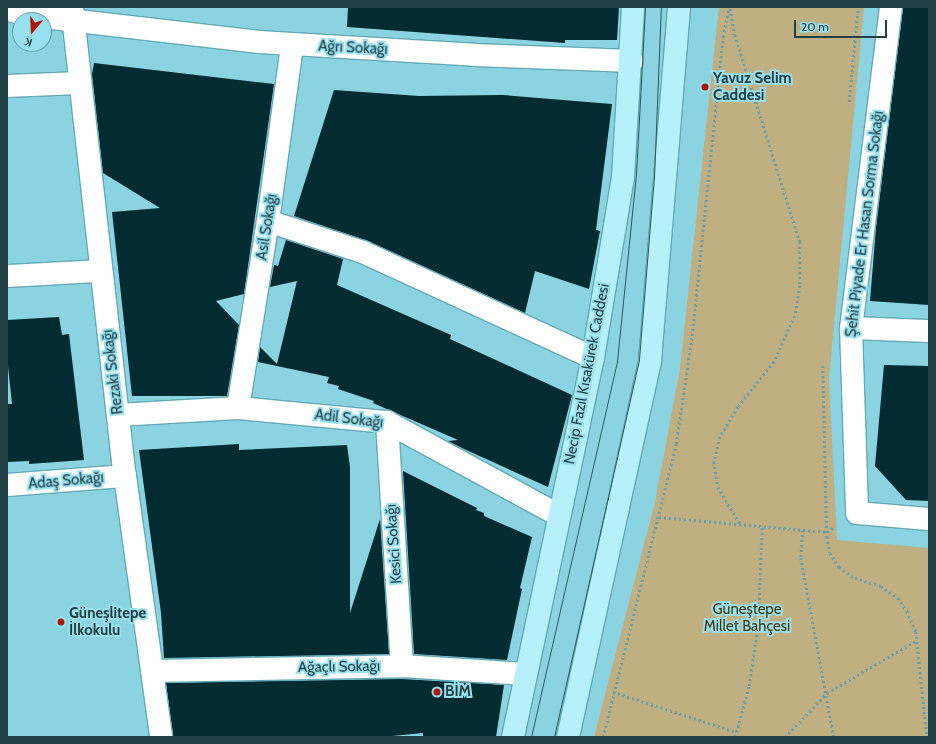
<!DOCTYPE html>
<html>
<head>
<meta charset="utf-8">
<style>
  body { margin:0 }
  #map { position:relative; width:936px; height:744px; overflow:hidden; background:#8bd3e1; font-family:Cabin,sans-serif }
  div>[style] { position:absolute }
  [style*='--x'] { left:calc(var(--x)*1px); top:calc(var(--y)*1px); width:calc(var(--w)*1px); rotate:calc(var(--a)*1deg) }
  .green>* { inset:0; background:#c0af80 }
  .building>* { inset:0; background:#022b32 }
  .path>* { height:2.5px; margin-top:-1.25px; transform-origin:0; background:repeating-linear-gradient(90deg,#659ea9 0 2px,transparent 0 5px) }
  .roads { filter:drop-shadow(1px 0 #62a9b6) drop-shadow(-1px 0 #62a9b6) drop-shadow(0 1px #62a9b6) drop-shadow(0 -1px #62a9b6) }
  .minor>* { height:22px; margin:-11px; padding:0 11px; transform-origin:11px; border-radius:11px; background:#fff }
  .major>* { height:22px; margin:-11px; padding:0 11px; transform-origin:11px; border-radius:11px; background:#b6f0fa }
  .tram>* { height:1px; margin:-0.5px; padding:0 0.5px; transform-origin:0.5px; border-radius:0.5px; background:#30545b }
  .dots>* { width:11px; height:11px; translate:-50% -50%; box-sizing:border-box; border:2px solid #98e0ee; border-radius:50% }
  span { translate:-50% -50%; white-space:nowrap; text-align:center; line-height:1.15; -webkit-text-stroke:4px #98e0ee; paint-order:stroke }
  .street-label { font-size:15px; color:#213f45 }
  .poi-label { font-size:15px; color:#213f45; font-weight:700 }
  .left { translate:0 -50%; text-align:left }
  .park-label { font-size:15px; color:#453603 }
  .frame { position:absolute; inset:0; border:8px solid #213f45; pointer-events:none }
  .north { position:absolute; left:12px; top:12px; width:40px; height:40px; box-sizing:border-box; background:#98e0ee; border:1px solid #68a0aa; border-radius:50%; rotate:198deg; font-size:11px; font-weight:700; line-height:16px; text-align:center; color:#213f45 }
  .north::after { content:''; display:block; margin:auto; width:14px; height:18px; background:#aa1908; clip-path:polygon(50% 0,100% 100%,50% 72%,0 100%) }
  .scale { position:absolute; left:794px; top:20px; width:93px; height:18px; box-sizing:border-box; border:2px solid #213f45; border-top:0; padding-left:5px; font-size:12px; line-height:14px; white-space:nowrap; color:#213f45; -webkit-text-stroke:3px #98e0ee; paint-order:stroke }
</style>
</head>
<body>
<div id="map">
  <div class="green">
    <div style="clip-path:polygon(719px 7px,864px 7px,829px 379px,837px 540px,929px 548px,929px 737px,594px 737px,655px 502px,680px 369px)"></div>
  </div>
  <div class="building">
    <div style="clip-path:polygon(348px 7px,619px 7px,617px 40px,565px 40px,565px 43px,347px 27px)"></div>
    <div style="clip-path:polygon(903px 7px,929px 7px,929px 305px,870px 301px,876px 228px)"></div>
    <div style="clip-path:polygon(94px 63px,274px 84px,244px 294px,216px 301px,239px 325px,227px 396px,132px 396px,112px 212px,160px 208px,103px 173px,92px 74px)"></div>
    <div style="clip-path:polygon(334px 90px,419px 96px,503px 95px,612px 104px,596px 230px,600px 231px,589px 289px,535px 271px,525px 313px,368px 241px,294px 216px)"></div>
    <div style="clip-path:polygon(286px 240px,343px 259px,337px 285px,451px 335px,450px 339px,572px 395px,548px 487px,464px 449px,448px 441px,458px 440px,373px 403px,374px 401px,338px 389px,339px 386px,327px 383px,329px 377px,258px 362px,260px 347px,277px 364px,297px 281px,270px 287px,274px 265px,278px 266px)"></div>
    <div style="clip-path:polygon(59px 317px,62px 335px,69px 334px,84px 460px,29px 464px,29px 461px,7px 462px,7px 404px,12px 404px,7px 357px,7px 320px)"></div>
    <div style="clip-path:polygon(884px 365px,929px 366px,929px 501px,906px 500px,875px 466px)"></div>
    <div style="clip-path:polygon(239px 444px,239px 450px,347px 445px,350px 467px,350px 613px,380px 519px,389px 654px,164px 658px,161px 613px,139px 450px)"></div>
    <div style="clip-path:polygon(403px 471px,477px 508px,476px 510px,484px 513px,484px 516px,532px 537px,520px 588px,522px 589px,507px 660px,414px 654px)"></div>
    <div style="clip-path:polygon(402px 679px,504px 685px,496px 737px,423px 737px,423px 733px,382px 737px,173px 737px,166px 683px)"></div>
  </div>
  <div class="path">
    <div style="--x:730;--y:9;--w:26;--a:79"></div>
    <div style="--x:735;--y:35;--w:217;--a:72.6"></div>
    <div style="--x:800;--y:242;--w:44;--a:90"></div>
    <div style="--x:800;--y:286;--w:30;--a:99"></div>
    <div style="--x:795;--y:316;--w:51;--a:114.5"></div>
    <div style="--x:774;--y:362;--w:58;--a:128.7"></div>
    <div style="--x:738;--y:407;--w:35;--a:121"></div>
    <div style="--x:720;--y:437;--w:26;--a:103"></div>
    <div style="--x:714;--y:462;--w:25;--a:81"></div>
    <div style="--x:718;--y:487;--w:43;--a:59.3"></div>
    <div style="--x:849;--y:102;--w:95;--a:-84.6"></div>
    <div style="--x:823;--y:366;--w:171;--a:88.7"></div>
    <div style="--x:827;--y:537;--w:16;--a:79"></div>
    <div style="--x:830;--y:553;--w:17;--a:57"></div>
    <div style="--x:839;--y:567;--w:19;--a:35"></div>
    <div style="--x:855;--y:578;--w:27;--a:17"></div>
    <div style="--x:881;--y:586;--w:21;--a:35"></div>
    <div style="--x:898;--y:598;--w:16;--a:55"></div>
    <div style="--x:907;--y:611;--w:23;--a:67"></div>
    <div style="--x:916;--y:632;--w:106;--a:84"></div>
    <div style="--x:659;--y:517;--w:169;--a:5.1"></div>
    <div style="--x:827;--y:532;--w:9;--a:-36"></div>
    <div style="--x:803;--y:530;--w:28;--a:94"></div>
    <div style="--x:801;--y:558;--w:182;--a:79.6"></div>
    <div style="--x:613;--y:692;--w:129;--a:18"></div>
    <div style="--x:603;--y:737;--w:302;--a:-76"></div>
    <div style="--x:676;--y:444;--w:109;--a:-81.6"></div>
    <div style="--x:692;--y:336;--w:301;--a:-84.1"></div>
    <div style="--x:723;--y:37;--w:31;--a:-79"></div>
    <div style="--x:735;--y:737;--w:53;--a:-74.6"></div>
    <div style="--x:749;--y:686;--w:62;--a:-81.6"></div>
    <div style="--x:758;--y:625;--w:99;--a:-87.7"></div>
    <div style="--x:785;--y:737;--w:61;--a:-46.3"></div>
    <div style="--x:827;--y:693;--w:104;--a:-30.5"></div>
  </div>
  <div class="roads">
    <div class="minor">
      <div style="--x:72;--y:7;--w:472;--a:83.6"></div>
      <div style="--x:125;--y:476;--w:263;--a:82.1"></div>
      <div style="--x:891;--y:7;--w:323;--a:97.1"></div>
      <div style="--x:851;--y:328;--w:185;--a:88.1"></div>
      <div style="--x:857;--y:513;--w:72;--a:4.8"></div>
      <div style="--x:7;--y:9;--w:20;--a:18"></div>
      <div style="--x:26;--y:15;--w:235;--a:6.6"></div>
      <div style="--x:259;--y:42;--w:216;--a:3.4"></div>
      <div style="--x:475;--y:55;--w:157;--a:2.2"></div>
      <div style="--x:7;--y:86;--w:72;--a:-2.4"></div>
      <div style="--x:268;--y:221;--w:100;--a:18.1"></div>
      <div style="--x:363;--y:252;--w:253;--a:24.7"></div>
      <div style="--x:7;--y:276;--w:93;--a:-3.1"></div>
      <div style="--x:851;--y:328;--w:78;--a:2.2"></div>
      <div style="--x:238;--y:408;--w:189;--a:-80.9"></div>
      <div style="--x:268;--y:221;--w:178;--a:-82.2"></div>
      <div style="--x:118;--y:415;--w:120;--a:-3.3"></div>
      <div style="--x:238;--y:408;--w:150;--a:5.4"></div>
      <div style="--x:387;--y:422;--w:195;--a:28.5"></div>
      <div style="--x:387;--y:422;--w:244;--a:86.5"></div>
      <div style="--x:7;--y:485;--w:118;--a:-4.4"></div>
      <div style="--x:152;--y:671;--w:250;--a:-1.1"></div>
      <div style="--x:402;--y:666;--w:123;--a:3.7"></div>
    </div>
    <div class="major">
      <div style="--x:513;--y:737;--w:387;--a:-78.1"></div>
      <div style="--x:593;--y:358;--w:183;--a:-80.6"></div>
      <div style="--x:623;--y:177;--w:170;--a:-86.6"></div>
      <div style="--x:568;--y:737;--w:385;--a:-77.7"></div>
      <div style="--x:650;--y:361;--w:355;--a:-85.3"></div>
    </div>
  </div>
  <div class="tram">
    <div style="--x:531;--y:737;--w:386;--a:-77.1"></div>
    <div style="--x:617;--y:361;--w:188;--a:-84.2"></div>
    <div style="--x:636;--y:174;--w:167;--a:-86.9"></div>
    <div style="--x:554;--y:737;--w:387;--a:-77.3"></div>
    <div style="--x:639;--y:359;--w:182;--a:-85.3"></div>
    <div style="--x:654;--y:178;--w:171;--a:-87.7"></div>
  </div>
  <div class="dots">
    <div style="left:705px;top:87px;background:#aa1908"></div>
    <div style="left:61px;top:622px;background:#aa1908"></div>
    <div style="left:437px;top:692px;background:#aa1908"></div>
  </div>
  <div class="street-label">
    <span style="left:353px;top:48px;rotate:3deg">Ağrı Sokağı</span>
    <span style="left:865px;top:224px;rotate:-83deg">Şehit Piyade Er Hasan Sorma Sokağı</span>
    <span style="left:267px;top:227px;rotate:-81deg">Asil Sokağı</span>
    <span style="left:113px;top:372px;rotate:-97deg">Rezaki Sokağı</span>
    <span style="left:587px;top:374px;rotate:-79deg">Necip Fazıl Kısakürek Caddesi</span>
    <span style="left:349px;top:419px;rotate:7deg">Adil Sokağı</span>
    <span style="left:66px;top:481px;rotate:-5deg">Adaş Sokağı</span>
    <span style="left:394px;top:544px;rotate:-94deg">Kesici Sokağı</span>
    <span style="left:339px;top:667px;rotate:-1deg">Ağaçlı Sokağı</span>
  </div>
  <div class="poi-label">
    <span class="left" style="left:713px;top:87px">Yavuz Selim<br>Caddesi</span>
    <span class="left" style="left:69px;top:622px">Güneşlitepe<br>İlkokulu</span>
    <span class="left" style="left:445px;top:692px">BİM</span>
  </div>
  <div class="park-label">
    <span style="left:747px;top:618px">Güneştepe<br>Millet Bahçesi</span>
  </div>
  <div class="frame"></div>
  <div class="north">K</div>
  <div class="scale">20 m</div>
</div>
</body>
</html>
